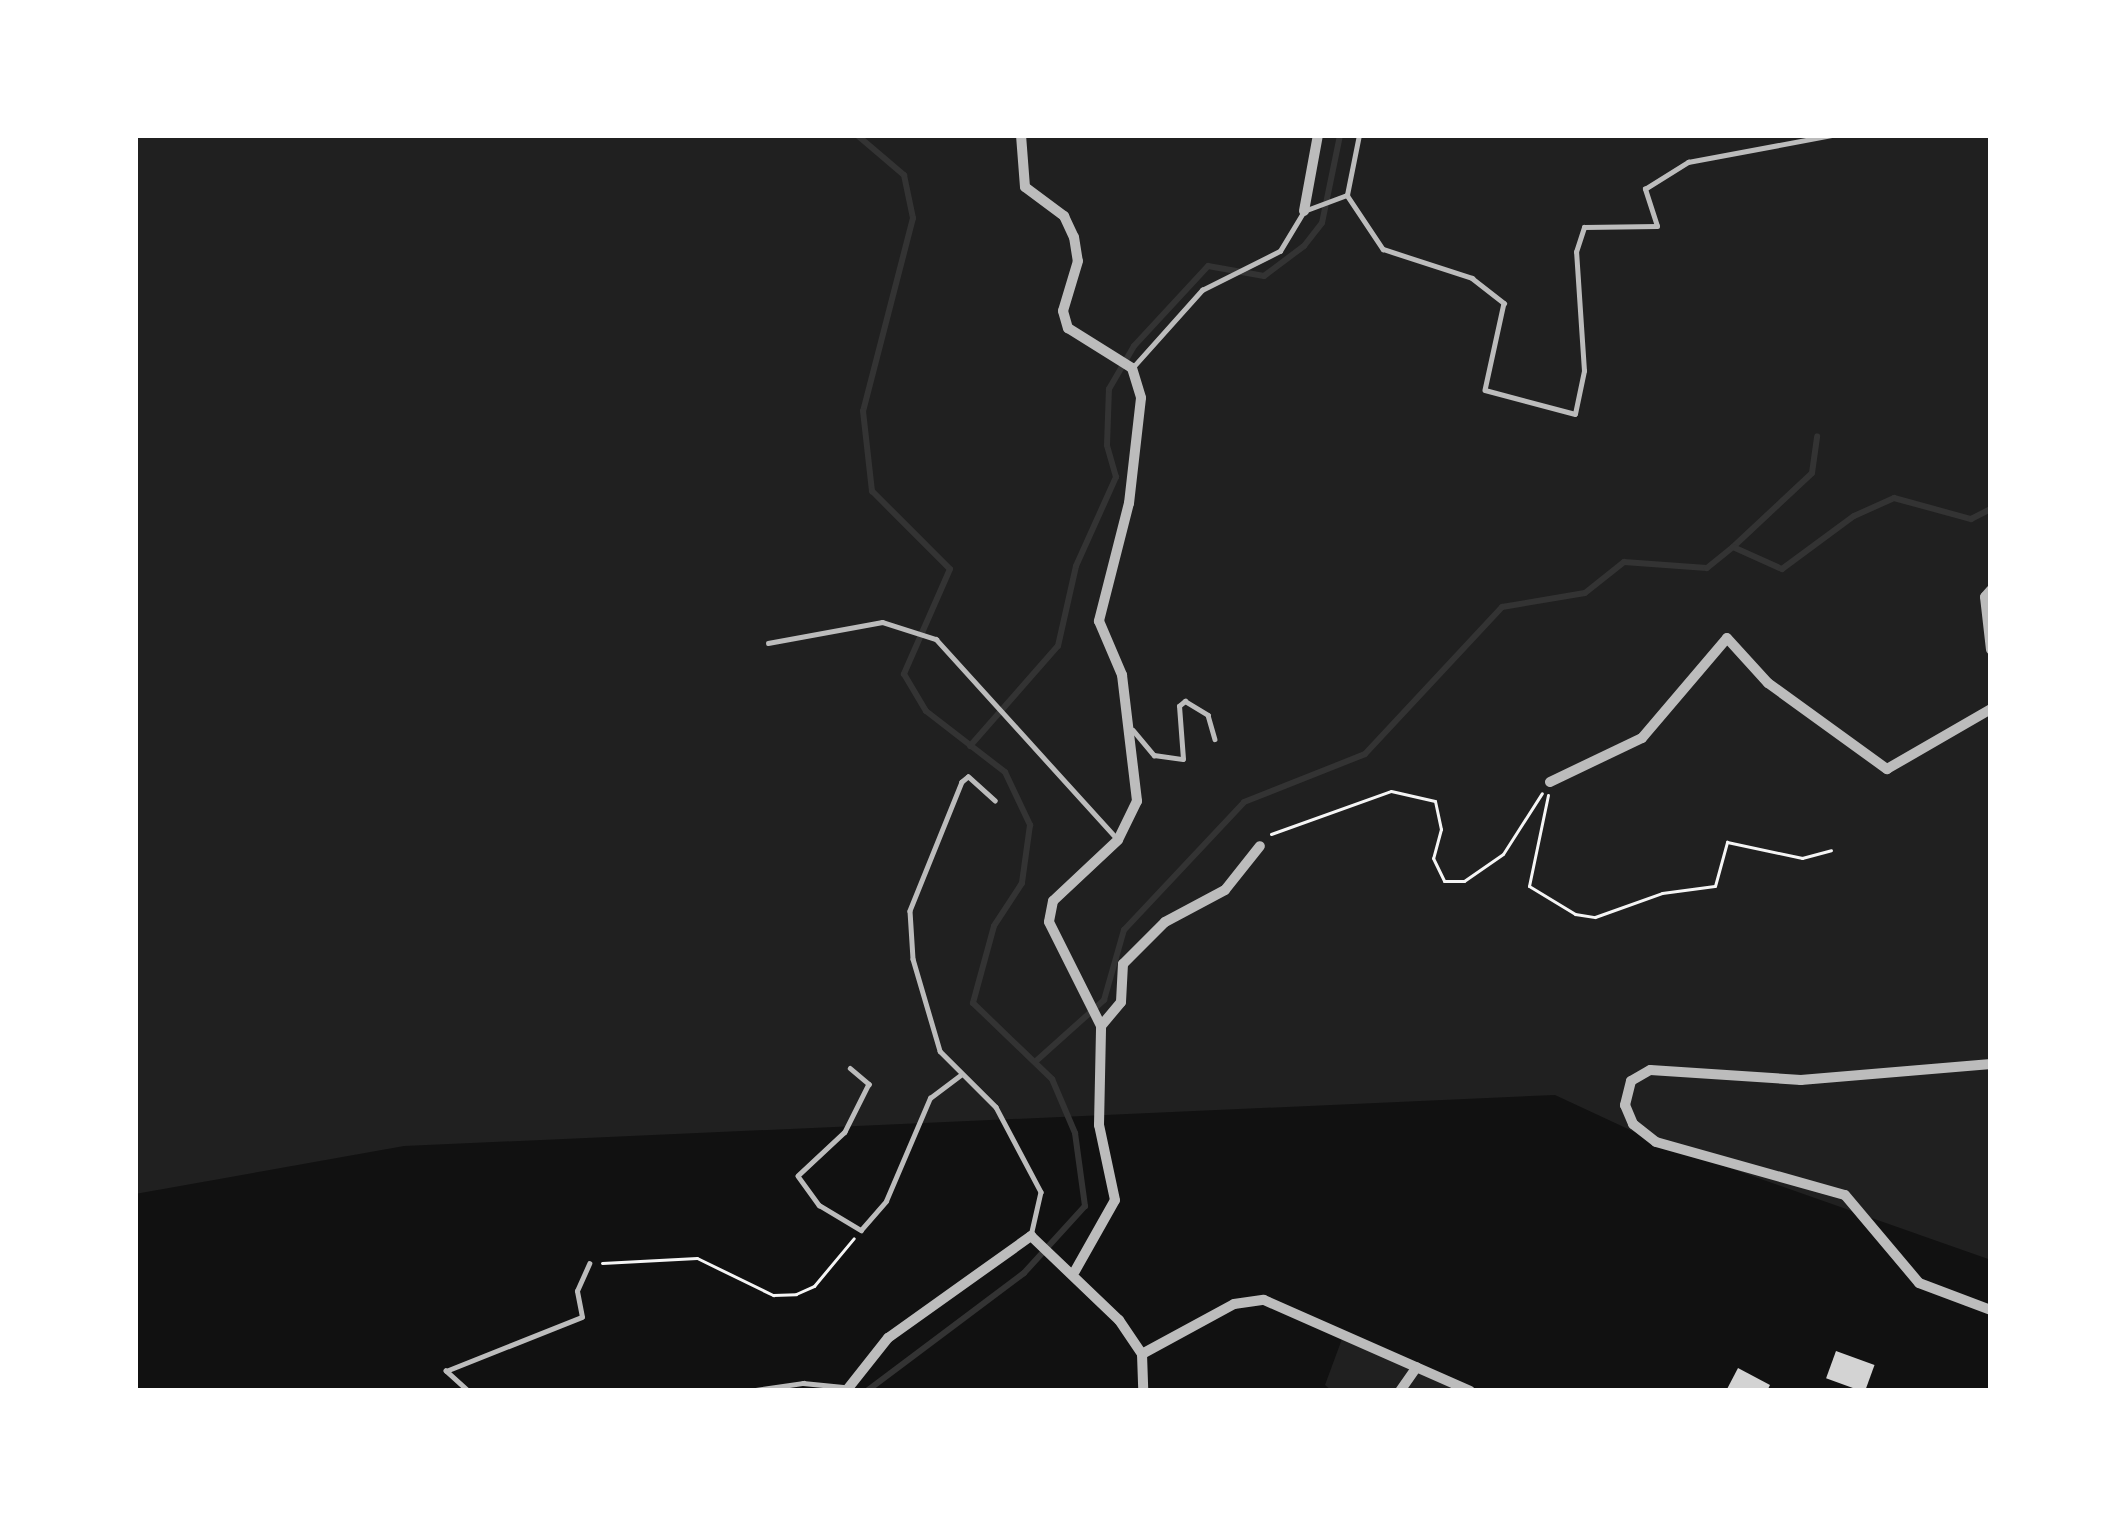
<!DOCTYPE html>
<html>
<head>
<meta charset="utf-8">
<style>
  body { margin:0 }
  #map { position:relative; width:2126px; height:1526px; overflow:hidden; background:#111; font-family:"Source Sans 3",sans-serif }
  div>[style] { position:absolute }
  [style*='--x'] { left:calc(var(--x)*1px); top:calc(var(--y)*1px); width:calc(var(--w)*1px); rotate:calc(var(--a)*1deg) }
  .green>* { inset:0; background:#202020 }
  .stream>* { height:6px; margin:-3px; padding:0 3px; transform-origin:3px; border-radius:3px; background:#333 }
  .building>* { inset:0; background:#d3d3d3; transform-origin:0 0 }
  .path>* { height:3px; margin:-1.5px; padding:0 1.5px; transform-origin:1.5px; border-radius:1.5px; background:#f5f5f5 }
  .service>* { height:4.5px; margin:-2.25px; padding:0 2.25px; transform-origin:2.25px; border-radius:2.25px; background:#bcbcbc }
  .minor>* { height:10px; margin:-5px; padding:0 5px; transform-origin:5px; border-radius:5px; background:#bcbcbc }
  span { translate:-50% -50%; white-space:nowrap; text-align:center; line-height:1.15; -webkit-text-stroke:9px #fff; paint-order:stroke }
  .frame { position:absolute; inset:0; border:138px solid #fff; pointer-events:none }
</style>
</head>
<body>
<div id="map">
  <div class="green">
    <div style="clip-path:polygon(135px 135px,1991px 135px,1991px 1260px,1656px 1142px,1555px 1095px,404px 1146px,135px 1194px)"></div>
    <div style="clip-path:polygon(1342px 1339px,1465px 1391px,1332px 1391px,1325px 1385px)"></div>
  </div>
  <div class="stream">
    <div style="--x:857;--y:135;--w:62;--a:40.4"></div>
    <div style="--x:904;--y:175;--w:44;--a:78.2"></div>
    <div style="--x:913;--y:218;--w:199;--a:104.5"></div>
    <div style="--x:863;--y:411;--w:81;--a:83.6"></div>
    <div style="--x:872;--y:491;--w:110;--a:45"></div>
    <div style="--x:950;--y:569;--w:115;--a:113.7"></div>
    <div style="--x:904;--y:674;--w:43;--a:59.3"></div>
    <div style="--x:926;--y:711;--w:100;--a:37.7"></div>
    <div style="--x:1005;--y:772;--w:59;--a:64.7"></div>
    <div style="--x:1030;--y:825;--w:59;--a:97.9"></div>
    <div style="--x:1022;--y:883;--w:51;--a:123.1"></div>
    <div style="--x:994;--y:926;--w:80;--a:105.3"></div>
    <div style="--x:973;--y:1003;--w:110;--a:43.9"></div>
    <div style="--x:1052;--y:1079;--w:59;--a:66.9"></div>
    <div style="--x:1075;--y:1133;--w:74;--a:82.2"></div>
    <div style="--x:1085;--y:1206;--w:91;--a:132.3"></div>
    <div style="--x:1024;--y:1273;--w:196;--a:143.1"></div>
    <div style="--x:1733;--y:547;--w:108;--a:-43.1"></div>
    <div style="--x:1812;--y:473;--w:37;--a:-82"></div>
    <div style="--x:970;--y:746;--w:133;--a:-48.7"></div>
    <div style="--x:1058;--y:646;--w:82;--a:-77.3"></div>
    <div style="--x:1076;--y:566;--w:98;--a:-65.8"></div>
    <div style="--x:1116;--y:477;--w:33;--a:-106"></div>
    <div style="--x:1107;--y:445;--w:56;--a:-88"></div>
    <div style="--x:1109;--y:389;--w:50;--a:-59.8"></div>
    <div style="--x:1134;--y:346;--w:109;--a:-47.2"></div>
    <div style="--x:1208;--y:266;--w:57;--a:10.1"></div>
    <div style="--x:1264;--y:276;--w:50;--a:-36.9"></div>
    <div style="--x:1304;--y:246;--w:29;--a:-52"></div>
    <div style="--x:1322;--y:223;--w:90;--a:-78.4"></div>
    <div style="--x:1035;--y:1062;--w:93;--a:-41.9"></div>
    <div style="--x:1104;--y:1000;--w:73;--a:-74.1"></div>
    <div style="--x:1124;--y:930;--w:175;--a:-46.8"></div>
    <div style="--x:1244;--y:802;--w:130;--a:-21.6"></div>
    <div style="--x:1365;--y:754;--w:201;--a:-47"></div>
    <div style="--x:1502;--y:607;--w:84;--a:-9.6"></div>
    <div style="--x:1585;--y:593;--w:50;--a:-38.5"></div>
    <div style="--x:1624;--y:562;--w:83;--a:4.1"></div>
    <div style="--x:1707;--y:568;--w:33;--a:-39"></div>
    <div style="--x:1733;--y:547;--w:54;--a:24.2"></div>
    <div style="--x:1782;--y:569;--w:89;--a:-36.4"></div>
    <div style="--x:1854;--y:516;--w:44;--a:-24.2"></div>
    <div style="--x:1894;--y:498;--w:80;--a:15.3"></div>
    <div style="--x:1971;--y:519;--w:22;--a:-27"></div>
  </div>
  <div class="building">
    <div style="left:1836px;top:1351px;width:41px;height:29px;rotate:20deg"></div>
    <div style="clip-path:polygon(1738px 1368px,1770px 1385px,1767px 1391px,1726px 1391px)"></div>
  </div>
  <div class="path">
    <div style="--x:1548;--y:795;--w:93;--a:101.8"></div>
    <div style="--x:1529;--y:886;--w:54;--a:31.3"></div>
    <div style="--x:1575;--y:914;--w:20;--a:9"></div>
    <div style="--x:1595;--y:917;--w:71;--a:-19.7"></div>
    <div style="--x:1662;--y:893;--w:53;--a:-7.5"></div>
    <div style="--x:1715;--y:886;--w:46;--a:-74.7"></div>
    <div style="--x:1727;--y:842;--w:77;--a:12"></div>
    <div style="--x:1802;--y:858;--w:30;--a:-15"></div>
    <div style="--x:1271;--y:834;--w:127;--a:-19.7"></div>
    <div style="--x:1391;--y:791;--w:45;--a:12.8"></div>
    <div style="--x:1435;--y:801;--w:29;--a:78"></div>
    <div style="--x:1441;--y:829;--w:30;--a:105"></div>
    <div style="--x:1433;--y:858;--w:25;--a:64"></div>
    <div style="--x:1444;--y:881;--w:20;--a:0"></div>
    <div style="--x:1464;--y:881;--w:47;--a:-34.7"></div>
    <div style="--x:1503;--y:854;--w:72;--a:-57.4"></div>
    <div style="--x:602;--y:1263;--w:95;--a:-3"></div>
    <div style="--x:697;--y:1258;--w:85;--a:26"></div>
    <div style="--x:773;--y:1295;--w:23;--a:-2"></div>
    <div style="--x:796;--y:1294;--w:20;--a:-24"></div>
    <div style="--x:814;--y:1286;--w:62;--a:-50.2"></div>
  </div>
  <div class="service">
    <div style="--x:1347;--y:195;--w:61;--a:-78.7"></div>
    <div style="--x:1135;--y:365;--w:101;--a:-48.2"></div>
    <div style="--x:1202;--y:290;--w:87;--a:-26.6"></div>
    <div style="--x:1280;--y:251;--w:47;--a:-59"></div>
    <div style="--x:1304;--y:211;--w:46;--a:-20.4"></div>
    <div style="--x:1347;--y:195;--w:65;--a:56.3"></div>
    <div style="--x:1383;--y:249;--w:94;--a:18"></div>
    <div style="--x:1472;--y:278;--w:41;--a:38"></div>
    <div style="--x:1504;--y:303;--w:89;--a:102.3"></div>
    <div style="--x:1485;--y:390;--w:93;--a:14.9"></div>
    <div style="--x:1575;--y:414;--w:44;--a:-78.2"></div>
    <div style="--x:1584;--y:371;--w:119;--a:-93.8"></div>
    <div style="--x:1576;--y:252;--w:26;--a:-72"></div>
    <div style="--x:1584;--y:227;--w:73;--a:-0.8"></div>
    <div style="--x:1657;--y:226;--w:39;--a:-108"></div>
    <div style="--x:1645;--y:189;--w:51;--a:-32.1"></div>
    <div style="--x:1688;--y:162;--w:147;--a:-10.6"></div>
    <div style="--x:768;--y:643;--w:116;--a:-10.4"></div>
    <div style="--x:882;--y:622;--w:57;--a:17.5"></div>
    <div style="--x:936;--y:639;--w:271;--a:47.8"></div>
    <div style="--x:1133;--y:730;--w:33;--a:50"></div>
    <div style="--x:1154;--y:755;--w:29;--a:8"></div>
    <div style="--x:1183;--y:759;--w:53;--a:-94.3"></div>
    <div style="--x:1179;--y:706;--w:8;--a:-40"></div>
    <div style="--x:1185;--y:701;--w:27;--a:31"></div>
    <div style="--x:1208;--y:715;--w:25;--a:74"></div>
    <div style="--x:995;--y:801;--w:36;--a:-138"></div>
    <div style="--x:968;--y:777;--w:8;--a:140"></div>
    <div style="--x:962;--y:782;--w:139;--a:112"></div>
    <div style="--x:910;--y:911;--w:48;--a:86.4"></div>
    <div style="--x:913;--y:959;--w:96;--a:73.6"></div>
    <div style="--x:940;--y:1051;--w:79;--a:45"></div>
    <div style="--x:996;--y:1107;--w:96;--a:62.1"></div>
    <div style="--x:1041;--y:1192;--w:45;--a:102.8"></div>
    <div style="--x:850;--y:1068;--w:25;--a:40"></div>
    <div style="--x:869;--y:1084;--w:54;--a:116.6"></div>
    <div style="--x:845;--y:1132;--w:64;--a:136.9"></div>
    <div style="--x:798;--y:1176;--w:36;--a:54"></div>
    <div style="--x:819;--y:1205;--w:49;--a:30.8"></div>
    <div style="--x:861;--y:1230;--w:38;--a:-49"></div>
    <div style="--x:886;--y:1201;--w:112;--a:-66.9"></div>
    <div style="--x:930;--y:1098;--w:39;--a:-37"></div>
    <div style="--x:468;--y:1391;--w:30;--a:-138"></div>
    <div style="--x:446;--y:1371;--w:146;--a:-21.7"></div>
    <div style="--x:582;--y:1317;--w:26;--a:-101"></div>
    <div style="--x:577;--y:1291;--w:30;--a:-66"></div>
    <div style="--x:749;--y:1391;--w:55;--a:-8.4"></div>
    <div style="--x:803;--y:1383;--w:40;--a:5.7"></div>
  </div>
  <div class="minor">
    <div style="--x:1021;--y:135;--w:52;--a:85.6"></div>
    <div style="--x:1025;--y:187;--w:49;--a:36.6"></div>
    <div style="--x:1064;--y:216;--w:23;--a:65"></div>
    <div style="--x:1074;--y:237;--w:24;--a:81"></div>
    <div style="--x:1078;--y:261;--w:52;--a:106.7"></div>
    <div style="--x:1063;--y:311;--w:18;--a:74"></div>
    <div style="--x:1068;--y:328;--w:75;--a:32"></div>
    <div style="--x:1132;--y:368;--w:31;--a:73"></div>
    <div style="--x:1141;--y:398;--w:106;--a:96.5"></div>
    <div style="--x:1129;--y:503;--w:122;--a:104.3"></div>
    <div style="--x:1099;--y:621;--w:59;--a:66.9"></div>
    <div style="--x:1122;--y:675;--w:127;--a:83.2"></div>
    <div style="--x:1137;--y:801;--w:43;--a:116"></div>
    <div style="--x:1118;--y:840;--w:89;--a:136.8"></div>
    <div style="--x:1053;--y:901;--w:21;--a:101"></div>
    <div style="--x:1049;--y:922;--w:116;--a:63.4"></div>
    <div style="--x:1304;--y:211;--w:77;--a:-79.6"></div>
    <div style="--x:1991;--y:590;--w:9;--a:131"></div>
    <div style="--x:1985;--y:597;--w:53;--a:83.5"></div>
    <div style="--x:1550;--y:782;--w:102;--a:-25.6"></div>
    <div style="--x:1642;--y:738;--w:131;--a:-49.6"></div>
    <div style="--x:1727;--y:638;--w:61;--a:47.7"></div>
    <div style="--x:1768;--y:683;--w:147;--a:35.9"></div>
    <div style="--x:1887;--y:769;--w:120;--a:-30"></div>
    <div style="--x:1991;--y:1064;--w:191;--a:175.2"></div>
    <div style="--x:1801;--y:1080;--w:151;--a:-176.2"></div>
    <div style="--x:1650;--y:1070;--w:22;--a:150"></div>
    <div style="--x:1631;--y:1081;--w:25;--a:104"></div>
    <div style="--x:1625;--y:1105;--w:21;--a:67"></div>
    <div style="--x:1633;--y:1124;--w:29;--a:38"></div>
    <div style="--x:1656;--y:1142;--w:196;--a:15.7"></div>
    <div style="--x:1845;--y:1195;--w:115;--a:49.9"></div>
    <div style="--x:1919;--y:1283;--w:77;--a:20.6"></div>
    <div style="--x:1075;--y:1271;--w:81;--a:-60.6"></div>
    <div style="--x:1115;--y:1200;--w:77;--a:-102"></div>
    <div style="--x:1099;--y:1125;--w:99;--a:-88.8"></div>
    <div style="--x:1101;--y:1026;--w:31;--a:-50"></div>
    <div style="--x:1121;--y:1002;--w:38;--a:-87"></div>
    <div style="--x:1123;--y:964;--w:59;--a:-45"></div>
    <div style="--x:1165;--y:922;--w:68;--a:-28.1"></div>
    <div style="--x:1225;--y:890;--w:56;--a:-51.5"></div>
    <div style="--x:1142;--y:1354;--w:105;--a:-28.5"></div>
    <div style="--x:1234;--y:1304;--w:30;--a:-8"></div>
    <div style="--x:1264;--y:1300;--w:225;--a:23.8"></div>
    <div style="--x:846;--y:1391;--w:68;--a:-51.6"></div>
    <div style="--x:888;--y:1338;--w:176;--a:-35.5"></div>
    <div style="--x:1031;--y:1236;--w:122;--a:43.7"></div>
    <div style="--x:1119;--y:1320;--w:41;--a:55.9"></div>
    <div style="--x:1142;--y:1354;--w:37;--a:88"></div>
    <div style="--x:1400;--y:1391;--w:29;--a:-55"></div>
  </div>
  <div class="frame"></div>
</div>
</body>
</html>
